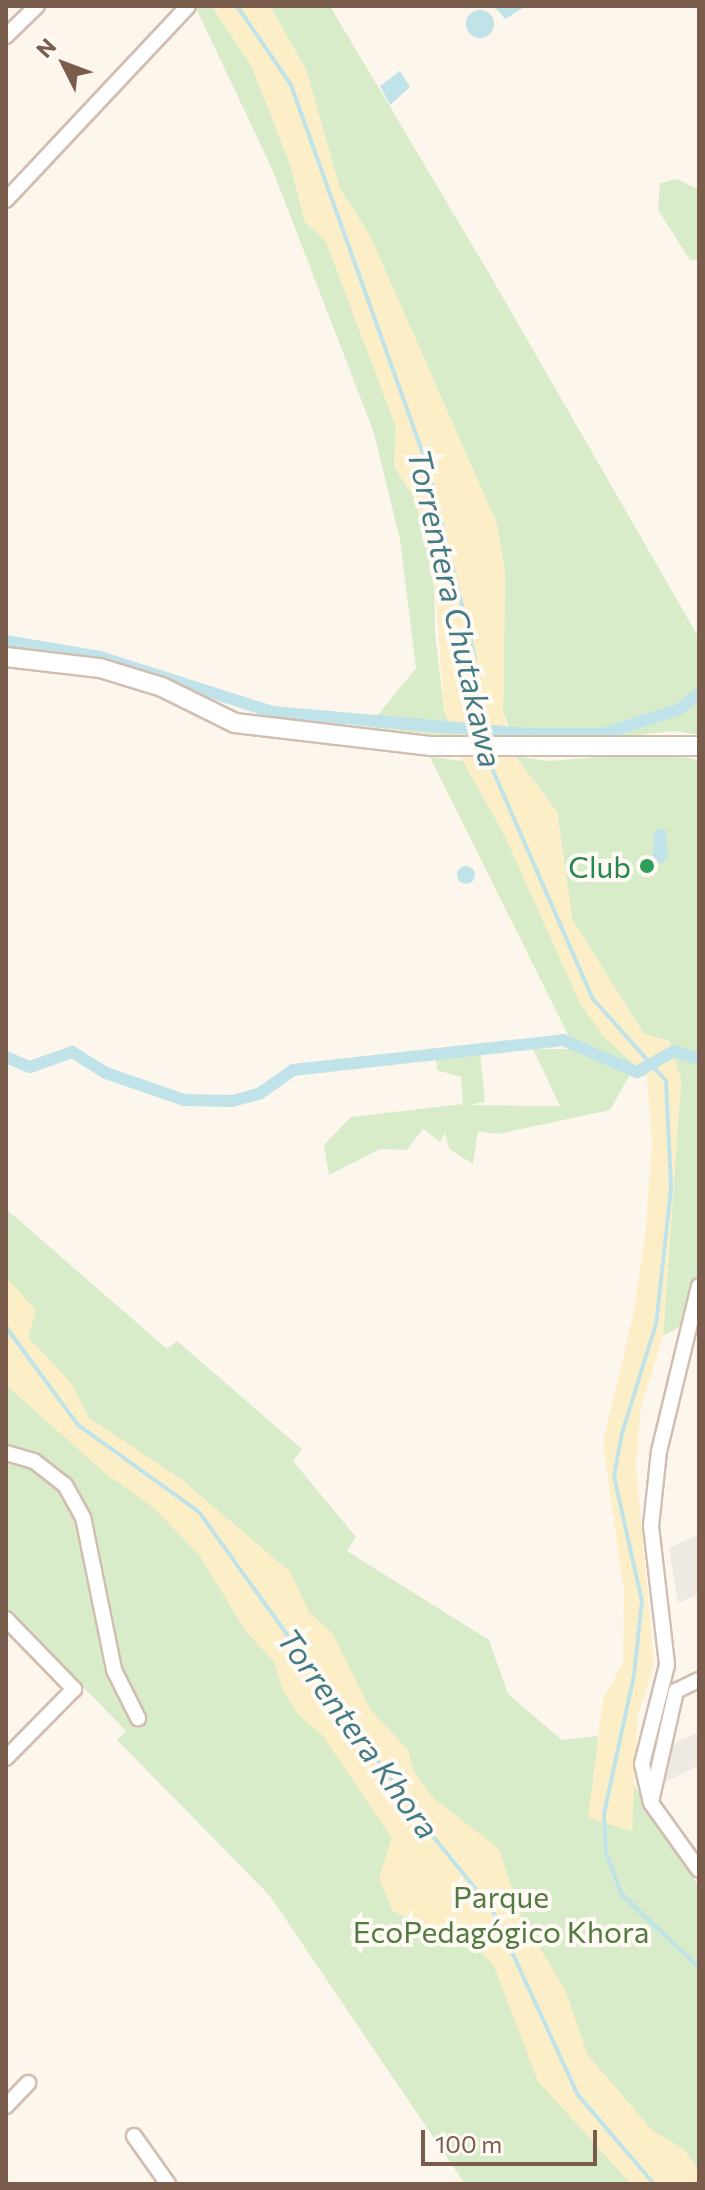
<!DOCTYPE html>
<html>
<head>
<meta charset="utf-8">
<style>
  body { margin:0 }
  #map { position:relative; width:705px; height:2190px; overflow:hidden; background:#fdf6ec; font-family:Commissioner,sans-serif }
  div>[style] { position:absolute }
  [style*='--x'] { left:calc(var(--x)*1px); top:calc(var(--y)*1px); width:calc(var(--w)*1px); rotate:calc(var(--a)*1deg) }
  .industrial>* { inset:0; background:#efe9e4 }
  .green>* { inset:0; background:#d8ecc9 }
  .sand>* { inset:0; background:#fcefc7 }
  .water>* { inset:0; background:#bfe3e8 }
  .round { border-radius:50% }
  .stream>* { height:4px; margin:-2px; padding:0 2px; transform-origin:2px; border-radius:2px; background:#bfe3e8 }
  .canal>* { height:12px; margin:-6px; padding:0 6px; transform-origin:6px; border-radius:6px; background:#bfe3e8 }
  .roads { filter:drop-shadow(2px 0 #d1beb0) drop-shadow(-2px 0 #d1beb0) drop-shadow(0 2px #d1beb0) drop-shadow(0 -2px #d1beb0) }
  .street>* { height:14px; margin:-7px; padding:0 7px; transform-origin:7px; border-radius:7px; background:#fff }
  .secondary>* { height:18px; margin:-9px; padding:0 9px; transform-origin:9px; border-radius:9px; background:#fff }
  .dots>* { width:22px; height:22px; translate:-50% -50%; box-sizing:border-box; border:4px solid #fffaf3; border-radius:50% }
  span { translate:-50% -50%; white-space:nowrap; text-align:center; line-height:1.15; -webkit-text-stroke:8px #fffaf3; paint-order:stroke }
  .leisure-label { font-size:30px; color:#27864d }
  .right { translate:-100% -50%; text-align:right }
  .park-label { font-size:30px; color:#537a41 }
  .water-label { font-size:32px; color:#437c86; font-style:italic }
  .frame { position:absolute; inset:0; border:8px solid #7a5c4d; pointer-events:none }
  .north { position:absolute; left:24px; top:24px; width:80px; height:80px; -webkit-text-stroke:6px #fffaf3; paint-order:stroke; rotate:312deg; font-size:22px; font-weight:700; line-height:32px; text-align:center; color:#7a5c4d }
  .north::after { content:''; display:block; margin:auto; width:28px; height:36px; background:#7a5c4d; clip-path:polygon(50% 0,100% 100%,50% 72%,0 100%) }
  .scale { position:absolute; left:421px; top:2130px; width:176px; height:36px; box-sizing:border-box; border:4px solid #7a5c4d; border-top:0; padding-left:10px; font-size:24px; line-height:28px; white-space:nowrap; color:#7a5c4d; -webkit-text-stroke:6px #fffaf3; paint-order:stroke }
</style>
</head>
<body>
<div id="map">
  <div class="industrial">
    <div style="clip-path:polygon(699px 1534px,699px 1594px,678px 1603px,669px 1548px)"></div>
    <div style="clip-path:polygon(699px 1732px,699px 1765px,660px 1785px,670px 1745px)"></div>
  </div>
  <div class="green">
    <div style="clip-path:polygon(195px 6px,212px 6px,252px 67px,290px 164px,305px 222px,326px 241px,396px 427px,394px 466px,415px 499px,434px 572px,435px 632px,444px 710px,454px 737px,368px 727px,416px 668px,400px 540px,374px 433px,273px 171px)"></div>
    <div style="clip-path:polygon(270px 6px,330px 6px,490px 275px,699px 638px,699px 735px,674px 731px,604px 739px,513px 739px,503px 711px,505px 574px,497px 524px,369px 234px,340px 189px,306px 70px)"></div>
    <div style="clip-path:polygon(677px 179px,699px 190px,699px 260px,690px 260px,658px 210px,660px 183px)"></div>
    <div style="clip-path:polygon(657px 752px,699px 760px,699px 1284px,689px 1287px,683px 1325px,663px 1336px,681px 1081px,669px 1041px,644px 1034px,572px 919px,557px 812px,515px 756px,549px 761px)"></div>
    <div style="clip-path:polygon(430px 757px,463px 761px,633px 1062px,647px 1076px,629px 1076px,610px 1110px,498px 1134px,478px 1131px,473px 1164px,449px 1149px,445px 1132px,440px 1142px,423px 1129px,407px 1150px,380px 1149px,329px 1175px,324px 1145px,351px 1117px,463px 1104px,461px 1077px,437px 1070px,436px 1059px,480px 1053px,485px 1102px,467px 1105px,560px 1106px,533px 1049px,575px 1049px)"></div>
    <div style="clip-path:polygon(6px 1209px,167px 1349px,177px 1341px,302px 1449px,293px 1461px,356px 1537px,347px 1551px,489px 1640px,508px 1694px,562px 1740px,598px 1736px,635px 1786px,699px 1887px,699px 2184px,465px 2184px,270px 1896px,117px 1740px,126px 1731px,6px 1607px)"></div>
  </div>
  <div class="sand">
    <div style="clip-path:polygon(212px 6px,270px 6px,306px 70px,340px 189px,369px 234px,497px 524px,505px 574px,503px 711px,515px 756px,557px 812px,572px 919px,644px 1034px,669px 1041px,681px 1081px,663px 1336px,641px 1407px,636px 1466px,654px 1666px,638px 1715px,632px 1831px,588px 1818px,603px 1699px,623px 1663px,624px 1592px,603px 1443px,634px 1311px,646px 1229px,652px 1141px,647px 1076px,604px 1037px,580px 1003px,502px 830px,463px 761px,444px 710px,434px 572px,415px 499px,394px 465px,396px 427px,326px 241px,305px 222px,290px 164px,252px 67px)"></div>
    <div style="clip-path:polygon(6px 1277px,36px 1311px,28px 1337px,72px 1384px,88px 1417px,181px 1479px,290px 1572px,309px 1612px,332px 1633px,370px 1709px,408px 1750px,413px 1770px,431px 1796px,499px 1849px,523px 1921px,565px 1989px,587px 2054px,652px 2130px,684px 2149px,699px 2171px,699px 2184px,631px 2184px,538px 2081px,494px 1966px,473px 1942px,420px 1925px,392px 1910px,379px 1878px,392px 1838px,322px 1735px,299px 1715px,283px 1691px,274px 1662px,245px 1630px,200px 1556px,154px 1508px,105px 1473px,6px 1385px)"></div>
  </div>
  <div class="water">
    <div style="clip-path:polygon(494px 6px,525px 6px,525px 7px,505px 19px)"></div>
    <div class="round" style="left:466px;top:10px;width:28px;height:28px"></div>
    <div style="clip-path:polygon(400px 71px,410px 87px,390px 105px,380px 86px)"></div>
    <div style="clip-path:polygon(661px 828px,666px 831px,668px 858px,661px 864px,653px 859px,654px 832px)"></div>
    <div class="round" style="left:457px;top:866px;width:18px;height:18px"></div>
  </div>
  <div class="stream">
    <div style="--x:237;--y:6;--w:96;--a:55.6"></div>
    <div style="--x:291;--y:85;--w:406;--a:70.3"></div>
    <div style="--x:428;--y:467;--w:193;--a:76.2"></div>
    <div style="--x:474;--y:654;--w:87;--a:84.1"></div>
    <div style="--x:484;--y:750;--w:272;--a:66.4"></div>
    <div style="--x:593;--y:999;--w:110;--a:48.3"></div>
    <div style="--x:666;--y:1081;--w:108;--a:87.3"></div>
    <div style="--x:671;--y:1189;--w:136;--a:96.3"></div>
    <div style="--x:656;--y:1324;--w:114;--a:107.3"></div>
    <div style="--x:622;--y:1433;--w:44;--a:100.5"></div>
    <div style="--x:614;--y:1476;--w:128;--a:77.4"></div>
    <div style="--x:642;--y:1601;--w:74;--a:96.2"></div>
    <div style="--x:634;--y:1675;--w:142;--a:102.2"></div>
    <div style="--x:604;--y:1814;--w:39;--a:87"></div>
    <div style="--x:606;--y:1853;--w:45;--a:69.1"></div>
    <div style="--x:622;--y:1895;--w:105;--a:43.1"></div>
    <div style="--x:6;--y:1327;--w:122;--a:53.7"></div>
    <div style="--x:78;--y:1425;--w:149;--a:35.7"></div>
    <div style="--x:199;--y:1512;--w:390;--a:54.3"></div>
    <div style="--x:427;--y:1829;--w:103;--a:50.9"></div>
    <div style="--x:492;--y:1909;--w:205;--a:65.2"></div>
    <div style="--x:578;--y:2095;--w:117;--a:49.5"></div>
  </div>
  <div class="canal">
    <div style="--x:6;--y:641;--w:95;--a:9.7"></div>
    <div style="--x:100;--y:657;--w:181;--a:17.7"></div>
    <div style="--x:272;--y:712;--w:258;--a:4.9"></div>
    <div style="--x:529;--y:734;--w:74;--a:0"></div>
    <div style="--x:603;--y:734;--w:81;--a:-18"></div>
    <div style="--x:680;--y:709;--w:25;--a:-40"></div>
    <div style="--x:6;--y:1057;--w:26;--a:23"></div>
    <div style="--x:30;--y:1067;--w:45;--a:-19.7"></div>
    <div style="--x:72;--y:1052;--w:40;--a:32"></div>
    <div style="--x:106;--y:1073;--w:83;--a:19.1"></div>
    <div style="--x:184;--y:1100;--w:48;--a:1.2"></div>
    <div style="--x:232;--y:1101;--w:28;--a:-15"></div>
    <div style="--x:259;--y:1094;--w:42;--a:-35.2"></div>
    <div style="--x:293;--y:1070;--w:272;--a:-6.3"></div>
    <div style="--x:563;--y:1040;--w:81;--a:23.4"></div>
    <div style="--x:637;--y:1072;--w:43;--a:-29.6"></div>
    <div style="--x:674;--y:1051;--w:26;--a:18"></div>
  </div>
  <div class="roads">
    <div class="street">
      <div style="--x:6;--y:36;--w:43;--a:-44.1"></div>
      <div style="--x:6;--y:200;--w:266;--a:-46.8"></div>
      <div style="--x:699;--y:1286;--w:170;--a:103.6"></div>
      <div style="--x:659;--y:1451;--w:75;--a:96.1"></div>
      <div style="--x:651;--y:1526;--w:140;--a:83.4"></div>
      <div style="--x:667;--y:1665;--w:102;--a:104.2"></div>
      <div style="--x:642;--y:1764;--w:40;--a:77"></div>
      <div style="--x:651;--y:1803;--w:82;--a:54.4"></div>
      <div style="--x:6;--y:1453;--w:29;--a:16"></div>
      <div style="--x:34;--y:1461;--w:39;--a:38"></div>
      <div style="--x:65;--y:1485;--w:37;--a:61"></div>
      <div style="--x:83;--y:1517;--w:156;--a:78.5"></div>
      <div style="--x:114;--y:1670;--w:54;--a:63.4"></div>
      <div style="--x:6;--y:1619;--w:98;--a:45.8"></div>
      <div style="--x:74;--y:1689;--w:97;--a:134.6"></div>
      <div style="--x:651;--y:1802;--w:114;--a:-77.3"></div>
      <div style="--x:676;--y:1691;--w:25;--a:-26"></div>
      <div style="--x:6;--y:2106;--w:32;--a:-46"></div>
      <div style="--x:134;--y:2136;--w:59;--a:54.7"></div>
    </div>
    <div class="secondary">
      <div style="--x:6;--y:657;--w:95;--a:6.7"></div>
      <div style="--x:100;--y:668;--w:65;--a:17"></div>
      <div style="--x:162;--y:687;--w:81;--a:26.3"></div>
      <div style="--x:235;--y:723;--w:198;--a:6.7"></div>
      <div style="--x:432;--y:746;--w:267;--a:0"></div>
    </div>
  </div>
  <div class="dots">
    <div style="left:647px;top:866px;background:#2e9e5b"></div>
  </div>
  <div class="leisure-label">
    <span class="right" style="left:631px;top:866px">Club</span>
  </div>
  <div class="park-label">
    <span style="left:501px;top:1913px">Parque<br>EcoPedagógico Khora</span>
  </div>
  <div class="water-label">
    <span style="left:456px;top:608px;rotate:77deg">Torrentera Chutakawa</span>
    <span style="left:359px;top:1733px;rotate:54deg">Torrentera Khora</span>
  </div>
  <div class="frame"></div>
  <div class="north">N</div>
  <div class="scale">100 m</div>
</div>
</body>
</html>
